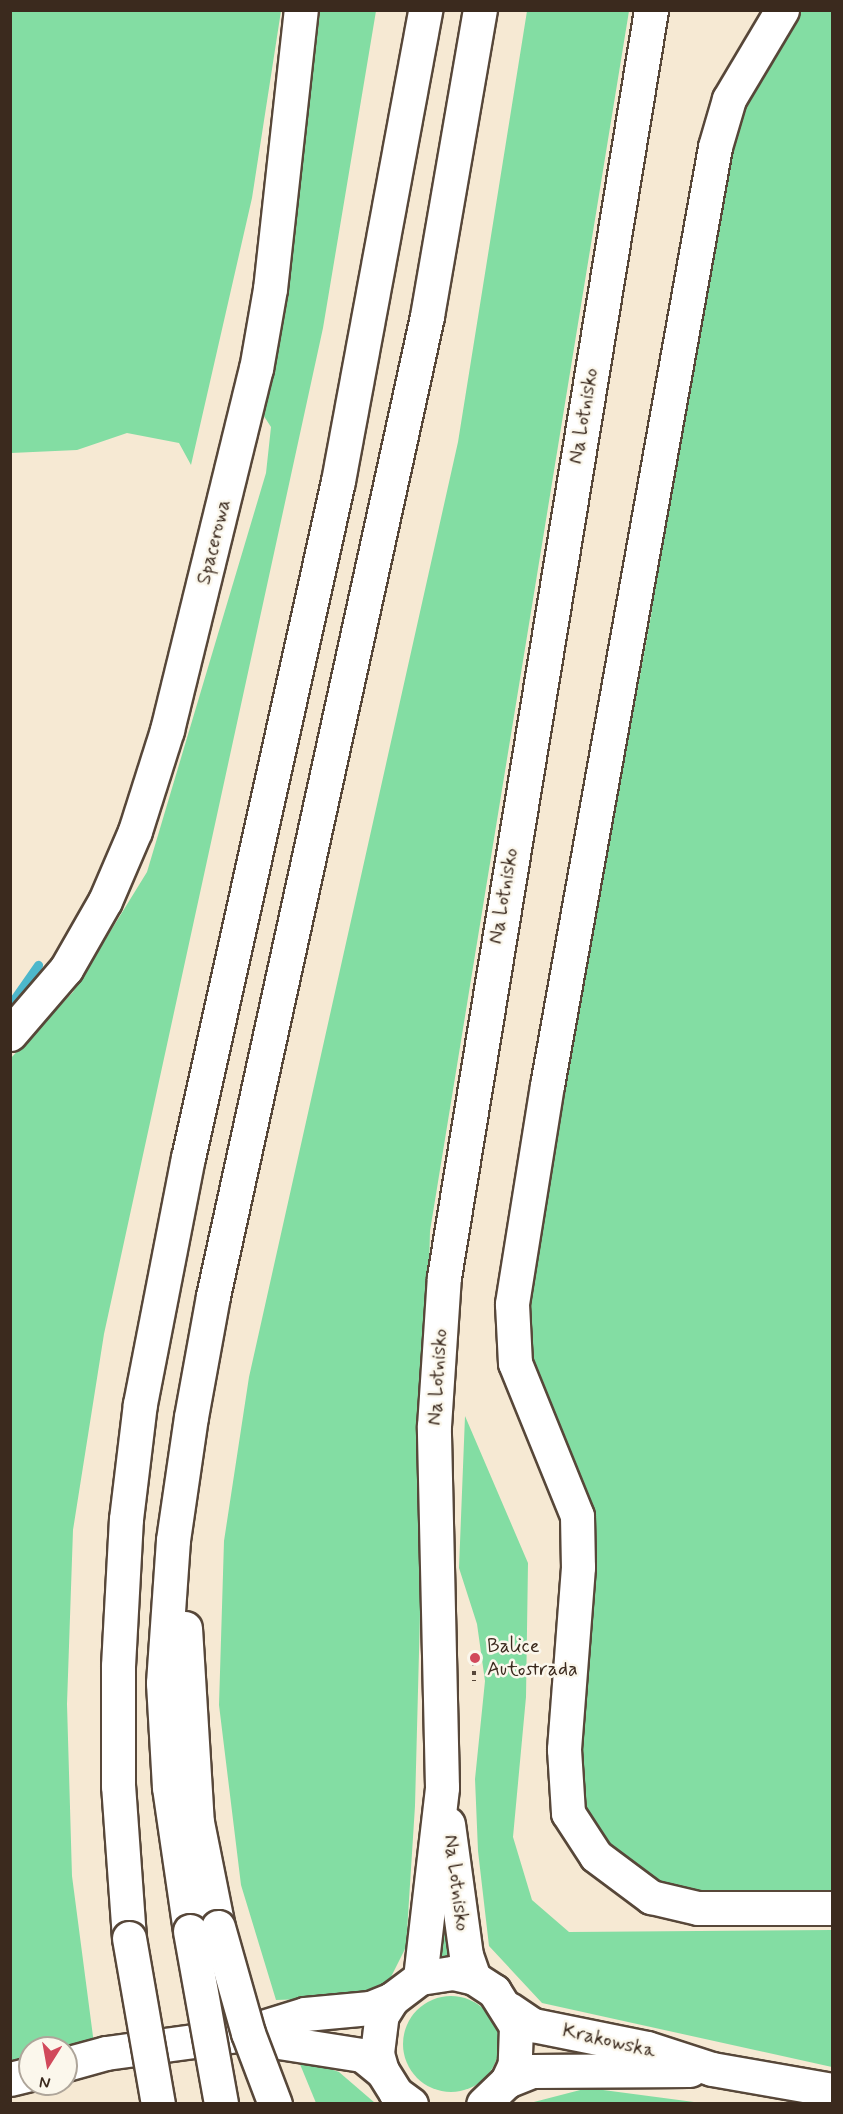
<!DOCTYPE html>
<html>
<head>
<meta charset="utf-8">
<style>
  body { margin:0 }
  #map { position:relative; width:843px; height:2114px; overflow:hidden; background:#f6e9d3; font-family:Mynerve,sans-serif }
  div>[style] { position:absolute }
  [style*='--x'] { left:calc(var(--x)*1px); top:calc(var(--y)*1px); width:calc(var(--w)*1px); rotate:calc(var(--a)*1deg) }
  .green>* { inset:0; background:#83dda3 }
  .round { border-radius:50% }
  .stream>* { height:9px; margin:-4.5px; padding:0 4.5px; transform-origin:4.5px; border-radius:4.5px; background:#4db7cb }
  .path>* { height:4px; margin-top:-2px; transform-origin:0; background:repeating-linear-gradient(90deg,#574739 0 4.5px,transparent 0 9px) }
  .roads { filter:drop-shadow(2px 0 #574739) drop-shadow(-2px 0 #574739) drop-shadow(0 2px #574739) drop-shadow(0 -2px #574739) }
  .minor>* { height:33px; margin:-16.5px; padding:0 16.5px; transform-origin:16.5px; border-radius:16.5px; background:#fff }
  .major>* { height:33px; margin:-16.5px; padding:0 16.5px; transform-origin:16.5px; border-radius:16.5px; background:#fff }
  .highway>* { height:33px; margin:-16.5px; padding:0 16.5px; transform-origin:16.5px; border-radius:16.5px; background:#fff }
  .bridges { filter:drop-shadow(2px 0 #574739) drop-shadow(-2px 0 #574739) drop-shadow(0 2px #574739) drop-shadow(0 -2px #574739) }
  .highway-bridge>* { height:33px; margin:-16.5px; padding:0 16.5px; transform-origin:16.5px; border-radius:16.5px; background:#fff }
  .dots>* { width:16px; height:16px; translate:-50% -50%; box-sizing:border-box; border:3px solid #fbf7ec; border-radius:50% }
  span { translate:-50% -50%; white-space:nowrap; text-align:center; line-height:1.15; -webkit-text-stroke:5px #fbf7ec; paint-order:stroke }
  .street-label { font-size:20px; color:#3b2a1e }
  .poi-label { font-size:20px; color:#3b2a1e }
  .left { translate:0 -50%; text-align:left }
  .frame { position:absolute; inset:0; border:12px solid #3b2a1e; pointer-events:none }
  .north { position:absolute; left:18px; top:2036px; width:60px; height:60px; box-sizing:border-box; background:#fbf7ec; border:2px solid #aea59a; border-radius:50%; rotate:191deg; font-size:16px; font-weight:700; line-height:24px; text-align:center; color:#3b2a1e }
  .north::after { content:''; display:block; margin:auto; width:21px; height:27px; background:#d1495b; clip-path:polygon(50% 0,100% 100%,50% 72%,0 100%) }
</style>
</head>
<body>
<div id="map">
  <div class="green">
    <div style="clip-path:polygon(11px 10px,281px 11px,252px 198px,191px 465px,179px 443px,127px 433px,77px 450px,11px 453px)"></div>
    <div style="clip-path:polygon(320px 11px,376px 11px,323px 328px,104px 1334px,73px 1530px,67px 1704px,72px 1876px,94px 2044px,30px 2048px,30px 2061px,11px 2066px,10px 1059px,73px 992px,147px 872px,266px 473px,271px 427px,258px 407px,297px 204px)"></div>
    <div style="clip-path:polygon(527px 11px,629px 11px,430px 1231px,415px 1806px,406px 1947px,388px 1983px,359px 1997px,276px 2000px,241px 1885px,219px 1705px,224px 1541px,249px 1377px,458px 442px)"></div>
    <div style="clip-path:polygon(796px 11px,832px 11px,832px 1899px,689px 1895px,664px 1889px,614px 1853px,575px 1797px,588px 1668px,591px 1524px,526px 1355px,525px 1291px,623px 732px,632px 719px,652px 610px,644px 586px,731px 139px,757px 74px)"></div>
    <div style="clip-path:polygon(465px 1416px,528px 1563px,526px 1697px,513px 1837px,532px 1900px,569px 1932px,832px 1930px,832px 2067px,542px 2003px,489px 1946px,478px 1851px,475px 1779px,485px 1681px,477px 1624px,459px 1568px)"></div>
    <div style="clip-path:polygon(441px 1889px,454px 1957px,441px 1959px,438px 1955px)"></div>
    <div class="round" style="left:403px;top:1996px;width:96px;height:96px"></div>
    <div style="clip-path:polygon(297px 2057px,339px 2072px,375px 2103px,316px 2103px)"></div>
    <div style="clip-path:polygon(588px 2088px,694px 2102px,716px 2103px,530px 2103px)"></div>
  </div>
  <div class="stream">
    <div style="--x:10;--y:1005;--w:49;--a:-55"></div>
  </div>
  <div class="path">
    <div style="--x:474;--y:1653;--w:28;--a:90"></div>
  </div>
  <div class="roads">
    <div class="minor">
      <div style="--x:782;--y:10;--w:104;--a:120.8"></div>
      <div style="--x:729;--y:99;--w:50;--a:106.3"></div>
      <div style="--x:715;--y:147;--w:953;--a:100.15"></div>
      <div style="--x:547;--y:1085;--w:222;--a:99.1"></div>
      <div style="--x:512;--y:1304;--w:59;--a:87.1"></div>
      <div style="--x:515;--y:1363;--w:165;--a:67.9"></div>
      <div style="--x:577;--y:1516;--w:51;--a:88.9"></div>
      <div style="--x:578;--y:1567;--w:183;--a:94.4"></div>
      <div style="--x:564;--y:1749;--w:64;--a:86.4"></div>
      <div style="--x:568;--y:1813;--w:51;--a:56.9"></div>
      <div style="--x:596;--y:1856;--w:69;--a:36.7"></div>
      <div style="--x:651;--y:1897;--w:48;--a:13.2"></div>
      <div style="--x:698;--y:1908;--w:134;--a:0"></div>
      <div style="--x:10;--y:1034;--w:86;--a:-49.3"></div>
      <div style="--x:66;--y:969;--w:78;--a:-60.2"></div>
      <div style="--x:105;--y:901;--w:76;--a:-66.8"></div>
      <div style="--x:135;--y:831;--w:106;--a:-72.4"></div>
      <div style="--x:167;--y:730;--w:372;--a:-76.2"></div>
      <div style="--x:256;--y:369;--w:81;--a:-80.1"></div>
      <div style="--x:270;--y:289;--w:281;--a:-83.7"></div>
      <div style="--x:509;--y:2009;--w:29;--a:34"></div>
      <div style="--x:533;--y:2025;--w:116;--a:11.4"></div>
      <div style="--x:647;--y:2048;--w:68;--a:17.9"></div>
      <div style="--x:712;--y:2069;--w:122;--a:9.9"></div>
      <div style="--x:507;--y:2081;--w:27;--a:-22"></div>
      <div style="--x:532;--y:2071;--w:158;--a:-0.4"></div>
    </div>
    <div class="major">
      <div style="--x:448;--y:1824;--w:132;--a:82.2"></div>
      <div style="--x:466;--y:1955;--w:24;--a:71"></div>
      <div style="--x:420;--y:1978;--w:192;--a:-83.4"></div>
      <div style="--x:442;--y:1787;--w:361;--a:-91.3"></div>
      <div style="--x:434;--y:1426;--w:149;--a:-86.2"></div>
      <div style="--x:444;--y:1277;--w:1284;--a:-80.72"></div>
      <div style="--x:247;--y:2037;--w:116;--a:8.9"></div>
      <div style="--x:362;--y:2055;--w:26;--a:39"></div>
      <div style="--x:66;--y:2064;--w:41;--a:-15.4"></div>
      <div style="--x:106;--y:2053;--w:132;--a:-7.8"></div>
      <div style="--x:237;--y:2035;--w:71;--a:-17.2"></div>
      <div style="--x:305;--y:2014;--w:65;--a:-5.3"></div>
      <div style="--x:370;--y:2008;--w:24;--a:-22"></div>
      <div style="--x:10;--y:2079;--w:21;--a:-14"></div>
      <div style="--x:411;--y:2104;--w:19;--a:-144"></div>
      <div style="--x:396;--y:2093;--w:26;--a:-122"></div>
      <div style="--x:382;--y:2071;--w:19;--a:-106"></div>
      <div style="--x:377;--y:2053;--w:38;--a:-83"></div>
      <div style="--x:382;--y:2015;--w:19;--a:-58"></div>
      <div style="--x:392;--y:1999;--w:35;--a:-37"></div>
      <div style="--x:420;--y:1978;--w:33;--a:-9"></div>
      <div style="--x:453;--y:1973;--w:22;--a:13"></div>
      <div style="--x:474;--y:1978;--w:24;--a:33"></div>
      <div style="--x:494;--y:1991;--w:41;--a:57.8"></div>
      <div style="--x:516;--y:2026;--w:38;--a:92"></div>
      <div style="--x:515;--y:2064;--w:19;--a:115"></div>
      <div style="--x:507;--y:2081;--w:33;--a:136"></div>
    </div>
    <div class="highway">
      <div style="--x:185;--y:1628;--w:194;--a:86.5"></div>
      <div style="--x:197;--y:1822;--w:107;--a:78.7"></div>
      <div style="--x:190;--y:1931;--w:146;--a:-98.3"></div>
      <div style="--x:169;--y:1787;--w:104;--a:-93.3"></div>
      <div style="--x:163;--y:1683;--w:143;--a:-86"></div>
      <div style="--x:173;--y:1540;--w:124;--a:-81.7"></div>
      <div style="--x:191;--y:1417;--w:123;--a:-79.7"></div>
      <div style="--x:213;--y:1296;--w:1003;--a:-77.68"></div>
      <div style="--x:427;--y:316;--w:311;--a:-80.2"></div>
      <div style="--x:129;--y:1938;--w:152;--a:-94.1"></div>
      <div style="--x:118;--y:1786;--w:120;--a:-90"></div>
      <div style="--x:118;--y:1666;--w:147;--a:-86.9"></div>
      <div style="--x:126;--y:1519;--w:116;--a:-83.1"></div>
      <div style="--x:140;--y:1404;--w:251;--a:-79"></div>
      <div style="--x:188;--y:1158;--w:693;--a:-77.51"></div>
      <div style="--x:338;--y:481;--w:479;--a:-79.5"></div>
    </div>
  </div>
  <div class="bridges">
    <div class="highway-bridge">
      <div style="--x:218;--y:1927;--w:110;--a:74.2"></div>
      <div style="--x:248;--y:2033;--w:76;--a:69.2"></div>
      <div style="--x:190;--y:1931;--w:176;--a:79.8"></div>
      <div style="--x:129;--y:1938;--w:169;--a:80.1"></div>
    </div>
  </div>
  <div class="dots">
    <div style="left:475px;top:1658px;background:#d1495b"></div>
  </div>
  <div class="street-label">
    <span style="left:584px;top:416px;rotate:-81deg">Na Lotnisko</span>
    <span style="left:214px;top:542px;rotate:-76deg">Spacerowa</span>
    <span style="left:504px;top:896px;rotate:-81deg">Na Lotnisko</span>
    <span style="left:438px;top:1377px;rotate:-87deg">Na Lotnisko</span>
    <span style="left:456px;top:1883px;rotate:82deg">Na Lotnisko</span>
    <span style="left:609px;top:2041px;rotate:13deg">Krakowska</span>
  </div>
  <div class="poi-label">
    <span class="left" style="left:487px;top:1658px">Balice<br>Autostrada</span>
  </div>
  <div class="frame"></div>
  <div class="north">N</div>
</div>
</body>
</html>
